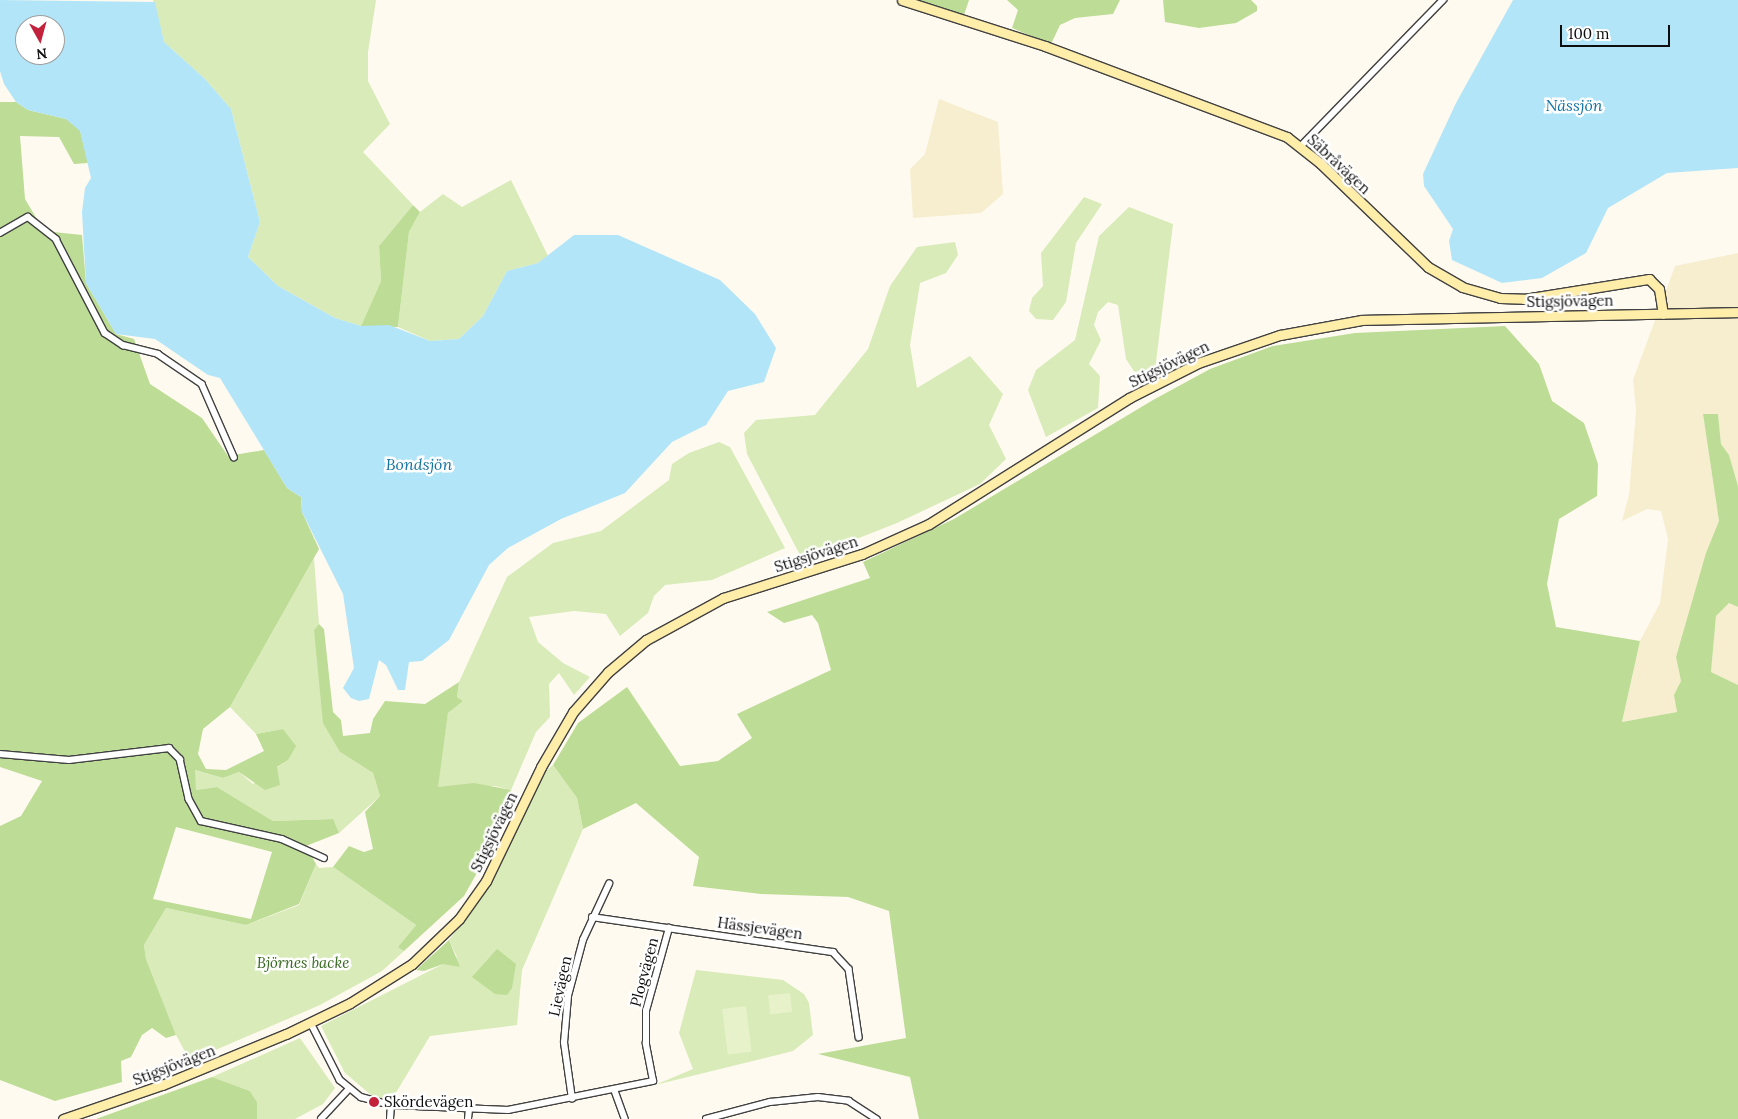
<!DOCTYPE html>
<html>
<head>
<meta charset="utf-8">
<style>
  body { margin:0 }
  #map { position:relative; width:1738px; height:1119px; overflow:hidden; background:#fffaef; font-family:Lora,serif }
  div>[style] { position:absolute }
  [style*='--x'] { left:calc(var(--x)*1px); top:calc(var(--y)*1px); width:calc(var(--w)*1px); rotate:calc(var(--a)*1deg) }
  .farmland>* { inset:0; background:#f6eece }
  .green>* { inset:0; background:#d8ebb8 }
  .forest>* { inset:0; background:#bddc96 }
  .pitch>* { inset:0; background:#e8f2ca; transform-origin:0 0 }
  .water>* { inset:0; background:#b2e5f8 }
  .roads { filter:drop-shadow(1px 0 #414141) drop-shadow(-1px 0 #414141) drop-shadow(0 1px #414141) drop-shadow(0 -1px #414141) }
  .street>* { height:5.5px; margin:-2.75px; padding:0 2.75px; transform-origin:2.75px; border-radius:2.75px; background:#fff }
  .secondary>* { height:9px; margin:-4.5px; padding:0 4.5px; transform-origin:4.5px; border-radius:4.5px; background:#ffedaa }
  .dots>* { width:14px; height:14px; translate:-50% -50%; box-sizing:border-box; border:2px solid #fff; border-radius:50% }
  span { translate:-50% -50%; white-space:nowrap; text-align:center; line-height:1.15; -webkit-text-stroke:5px #fff; paint-order:stroke }
  .street-label { font-size:15px; color:#0e0e0e }
  .park-label { font-size:15px; color:#34681c; font-style:italic }
  .poi-label { font-size:15px; color:#0e0e0e }
  .left { translate:0 -50%; text-align:left }
  .water-label { font-size:16px; color:#1374a4; font-style:italic }
  .north { position:absolute; left:15px; top:15px; width:50px; height:50px; box-sizing:border-box; background:#fff; border:1px solid #9f9f9f; border-radius:50%; rotate:173deg; font-size:14px; font-weight:700; line-height:20px; text-align:center; color:#0e0e0e }
  .north::after { content:''; display:block; margin:auto; width:18px; height:22px; background:#c2223b; clip-path:polygon(50% 0,100% 100%,50% 72%,0 100%) }
  .scale { position:absolute; left:1560px; top:25px; width:110px; height:22px; box-sizing:border-box; border:2px solid #0e0e0e; border-top:0; padding-left:6px; font-size:15px; line-height:18px; white-space:nowrap; color:#0e0e0e; -webkit-text-stroke:4px #fff; paint-order:stroke }
</style>
</head>
<body>
<div id="map">
  <div class="farmland">
    <div style="clip-path:polygon(939px 99px,998px 122px,1003px 194px,981px 213px,913px 218px,910px 169px,925px 154px)"></div>
    <div style="clip-path:polygon(1738px 253px,1738px 486px,1729px 455px,1721px 444px,1718px 414px,1703px 414px,1719px 521px,1676px 657px,1681px 681px,1675px 695px,1677px 712px,1622px 722px,1640px 641px,1660px 603px,1668px 539px,1661px 511px,1647px 509px,1622px 521px,1629px 495px,1636px 410px,1633px 380px,1675px 266px)"></div>
    <div style="clip-path:polygon(1729px 603px,1738px 607px,1738px 685px,1711px 672px,1716px 616px)"></div>
  </div>
  <div class="green">
    <div style="clip-path:polygon(153px 0,376px 0,368px 52px,368px 81px,390px 124px,363px 152px,413px 205px,379px 246px,381px 281px,361px 326px,335px 318px,278px 286px,248px 257px,260px 222px,231px 109px,205px 79px,164px 42px)"></div>
    <div style="clip-path:polygon(511px 180px,548px 256px,538px 263px,507px 271px,483px 316px,459px 339px,430px 341px,398px 327px,409px 232px,420px 212px,443px 194px,462px 207px)"></div>
    <div style="clip-path:polygon(1084px 197px,1102px 204px,1076px 243px,1066px 302px,1053px 320px,1036px 319px,1029px 311px,1032px 298px,1043px 286px,1041px 253px)"></div>
    <div style="clip-path:polygon(1129px 207px,1173px 224px,1155px 370px,1137px 376px,1126px 359px,1118px 305px,1108px 302px,1098px 312px,1094px 325px,1101px 340px,1089px 364px,1100px 376px,1098px 408px,1046px 437px,1028px 390px,1036px 370px,1075px 340px,1099px 236px)"></div>
    <div style="clip-path:polygon(955px 242px,958px 255px,946px 273px,920px 283px,910px 345px,917px 388px,970px 356px,1003px 394px,989px 425px,1006px 459px,980px 484px,897px 523px,818px 554px,800px 555px,747px 454px,744px 433px,756px 420px,815px 415px,868px 349px,890px 286px,917px 247px)"></div>
    <div style="clip-path:polygon(719px 442px,730px 447px,785px 548px,712px 580px,665px 585px,654px 596px,648px 613px,620px 636px,606px 614px,574px 611px,529px 617px,538px 642px,563px 663px,590px 677px,574px 695px,559px 673px,549px 684px,550px 717px,536px 732px,511px 790px,495px 786px,437px 787px,448px 713px,463px 701px,457px 697px,459px 682px,507px 577px,553px 543px,601px 531px,669px 480px,672px 464px,689px 453px)"></div>
    <div style="clip-path:polygon(314px 558px,319px 624px,314px 630px,340px 752px,373px 773px,380px 796px,339px 833px,332px 819px,273px 821px,217px 787px,196px 790px,194px 770px,223px 778px,239px 772px,253px 784px,288px 760px,283px 729px,256px 734px,230px 707px)"></div>
    <div style="clip-path:polygon(553px 765px,577px 798px,583px 829px,522px 970px,517px 1025px,430px 1036px,391px 1101px,371px 1095px,345px 1073px,321px 1026px,457px 957px,449px 940px,478px 902px,542px 774px)"></div>
    <div style="clip-path:polygon(316px 864px,319px 868px,333px 867px,416px 925px,399px 946px,404px 951px,382px 971px,320px 1005px,190px 1061px,176px 1035px,146px 959px,144px 945px,166px 908px,246px 925px,299px 905px)"></div>
    <div style="clip-path:polygon(696px 970px,783px 980px,804px 994px,809px 1003px,813px 1035px,793px 1051px,655px 1085px,693px 1069px,679px 1033px)"></div>
    <div style="clip-path:polygon(300px 1038px,335px 1088px,323px 1104px,295px 1119px,257px 1119px,257px 1102px,250px 1091px,212px 1077px)"></div>
  </div>
  <div class="forest">
    <div style="clip-path:polygon(917px 0,969px 0,964px 15px)"></div>
    <div style="clip-path:polygon(1007px 0,1120px 0,1113px 14px,1075px 18px,1060px 25px,1051px 44px,1012px 28px,1018px 10px)"></div>
    <div style="clip-path:polygon(1163px 0,1251px 0,1257px 6px,1257px 11px,1236px 23px,1199px 28px,1165px 22px)"></div>
    <div style="clip-path:polygon(evenodd,0 102px,16px 102px,28px 110px,66px 119px,80px 130px,88px 163px,74px 164px,59px 137px,20px 136px,25px 199px,44px 231px,82px 235px,86px 283px,116px 334px,134px 339px,150px 384px,202px 418px,228px 456px,264px 450px,287px 488px,301px 497px,302px 512px,319px 549px,230px 707px,203px 729px,198px 754px,206px 769px,226px 770px,264px 751px,256px 734px,283px 729px,296px 746px,288px 760px,277px 767px,280px 785px,265px 790px,239px 772px,223px 778px,195px 770px,196px 790px,217px 787px,273px 821px,333px 819px,339px 833px,306px 846px,316px 864px,299px 904px,246px 925px,166px 908px,144px 945px,146px 959px,176px 1035px,166px 1038px,152px 1028px,142px 1035px,131px 1057px,121px 1061px,122px 1082px,55px 1101px,0 1080px,0 826px,21px 816px,42px 781px,0 767px,0 102px,176px 827px,272px 852px,251px 919px,153px 899px,176px 827px)"></div>
    <div style="clip-path:polygon(413px 205px,420px 212px,409px 232px,398px 327px,361px 326px,381px 281px,379px 246px)"></div>
    <div style="clip-path:polygon(1505px 326px,1539px 364px,1552px 401px,1584px 423px,1598px 464px,1597px 496px,1559px 519px,1547px 584px,1556px 627px,1640px 641px,1622px 722px,1677px 712px,1674px 695px,1681px 681px,1676px 657px,1706px 553px,1719px 521px,1703px 414px,1718px 414px,1721px 444px,1729px 455px,1738px 486px,1738px 607px,1729px 603px,1716px 616px,1711px 672px,1738px 685px,1738px 1119px,919px 1119px,910px 1077px,818px 1054px,906px 1038px,889px 911px,848px 897px,761px 894px,693px 886px,699px 857px,636px 803px,583px 829px,577px 798px,553px 765px,578px 723px,627px 687px,680px 766px,718px 761px,752px 738px,737px 714px,831px 670px,818px 623px,812px 615px,784px 623px,767px 612px,870px 578px,863px 562px,954px 519px,1153px 400px,1210px 369px,1273px 346px,1355px 333px)"></div>
    <div style="clip-path:polygon(319px 624px,324px 629px,333px 712px,341px 720px,343px 736px,370px 733px,373px 719px,385px 701px,425px 704px,459px 682px,457px 697px,463px 701px,448px 713px,438px 787px,474px 783px,511px 790px,478px 871px,464px 896px,404px 951px,398px 947px,416px 925px,333px 867px,349px 846px,364px 852px,373px 849px,365px 812px,380px 796px,373px 773px,340px 752px,323px 723px,314px 630px)"></div>
    <div style="clip-path:polygon(449px 940px,460px 967px,443px 964px,424px 971px,416px 970px)"></div>
    <div style="clip-path:polygon(497px 949px,516px 964px,512px 988px,507px 995px,495px 994px,472px 977px)"></div>
    <div style="clip-path:polygon(212px 1077px,250px 1091px,257px 1102px,257px 1119px,96px 1119px)"></div>
  </div>
  <div class="pitch">
    <div style="left:790px;top:993px;width:19px;height:22px;rotate:84deg"></div>
    <div style="left:746px;top:1006px;width:46px;height:24px;rotate:83deg"></div>
  </div>
  <div class="water">
    <div style="clip-path:polygon(evenodd,0 0,155px 2px,164px 42px,205px 79px,231px 109px,260px 222px,248px 257px,278px 286px,335px 318px,361px 326px,389px 325px,430px 341px,459px 339px,483px 316px,507px 271px,538px 263px,574px 235px,618px 235px,720px 280px,755px 314px,776px 348px,764px 382px,728px 391px,706px 425px,672px 442px,625px 493px,561px 519px,508px 548px,489px 565px,449px 640px,422px 661px,409px 662px,405px 690px,398px 690px,386px 665px,379px 660px,369px 699px,359px 701px,351px 698px,343px 688px,354px 668px,343px 594px,302px 512px,301px 497px,287px 488px,220px 378px,208px 375px,155px 339px,116px 334px,86px 283px,82px 212px,85px 188px,91px 178px,80px 131px,66px 119px,28px 110px,16px 102px,4px 84px,0 71px,0 0,25px 25px,55px 25px,55px 55px,25px 55px,25px 25px)"></div>
    <div style="clip-path:polygon(1513px 0,1738px 0,1738px 168px,1667px 173px,1608px 208px,1586px 253px,1542px 278px,1502px 283px,1452px 260px,1449px 241px,1453px 229px,1424px 186px,1423px 174px,1456px 103px)"></div>
  </div>
  <div class="roads">
    <div class="street">
      <div style="--x:1301;--y:146;--w:204;--a:-45.8"></div>
      <div style="--x:0;--y:233;--w:32;--a:-30"></div>
      <div style="--x:28;--y:217;--w:36;--a:38"></div>
      <div style="--x:56;--y:239;--w:106;--a:62.5"></div>
      <div style="--x:105;--y:333;--w:22;--a:34"></div>
      <div style="--x:123;--y:345;--w:36;--a:14"></div>
      <div style="--x:158;--y:354;--w:53;--a:34.3"></div>
      <div style="--x:202;--y:384;--w:80;--a:66.3"></div>
      <div style="--x:0;--y:754;--w:69;--a:5"></div>
      <div style="--x:69;--y:760;--w:101;--a:-6.8"></div>
      <div style="--x:169;--y:748;--w:16;--a:45"></div>
      <div style="--x:180;--y:759;--w:41;--a:77.3"></div>
      <div style="--x:189;--y:799;--w:25;--a:61"></div>
      <div style="--x:201;--y:821;--w:83;--a:12.5"></div>
      <div style="--x:282;--y:839;--w:46;--a:24.3"></div>
      <div style="--x:592;--y:917;--w:244;--a:8.3"></div>
      <div style="--x:833;--y:952;--w:23;--a:47"></div>
      <div style="--x:849;--y:969;--w:69;--a:81.6"></div>
      <div style="--x:311;--y:1023;--w:64;--a:63"></div>
      <div style="--x:340;--y:1080;--w:27;--a:39"></div>
      <div style="--x:361;--y:1097;--w:31;--a:15"></div>
      <div style="--x:391;--y:1105;--w:117;--a:2.4"></div>
      <div style="--x:508;--y:1110;--w:148;--a:-11.3"></div>
      <div style="--x:653;--y:1081;--w:38;--a:-101"></div>
      <div style="--x:646;--y:1044;--w:33;--a:-90"></div>
      <div style="--x:646;--y:1011;--w:86;--a:-74.5"></div>
      <div style="--x:615;--y:1091;--w:30;--a:70"></div>
      <div style="--x:572;--y:1099;--w:57;--a:-98.1"></div>
      <div style="--x:564;--y:1043;--w:47;--a:-85.1"></div>
      <div style="--x:568;--y:996;--w:58;--a:-75"></div>
      <div style="--x:583;--y:940;--w:62;--a:-65.1"></div>
      <div style="--x:321;--y:1119;--w:41;--a:-47"></div>
      <div style="--x:390;--y:1119;--w:14;--a:-86"></div>
      <div style="--x:468;--y:1119;--w:10;--a:-84"></div>
      <div style="--x:706;--y:1119;--w:66;--a:-14.9"></div>
      <div style="--x:770;--y:1102;--w:48;--a:-5.9"></div>
      <div style="--x:818;--y:1097;--w:31;--a:7"></div>
      <div style="--x:849;--y:1101;--w:33;--a:33"></div>
    </div>
    <div class="secondary">
      <div style="--x:902;--y:0;--w:150;--a:17.8"></div>
      <div style="--x:1045;--y:46;--w:259;--a:20.6"></div>
      <div style="--x:1287;--y:137;--w:42;--a:38.2"></div>
      <div style="--x:1320;--y:163;--w:150;--a:43.9"></div>
      <div style="--x:1428;--y:267;--w:39;--a:30"></div>
      <div style="--x:1462;--y:287;--w:40;--a:16"></div>
      <div style="--x:1500;--y:298;--w:24;--a:2"></div>
      <div style="--x:1524;--y:299;--w:127;--a:-9.1"></div>
      <div style="--x:1649;--y:279;--w:14;--a:45"></div>
      <div style="--x:1659;--y:289;--w:25;--a:81"></div>
      <div style="--x:63;--y:1119;--w:105;--a:-19"></div>
      <div style="--x:162;--y:1085;--w:134;--a:-22.4"></div>
      <div style="--x:286;--y:1034;--w:71;--a:-25.8"></div>
      <div style="--x:350;--y:1003;--w:73;--a:-32.2"></div>
      <div style="--x:412;--y:964;--w:65;--a:-43.8"></div>
      <div style="--x:459;--y:919;--w:47;--a:-54.6"></div>
      <div style="--x:486;--y:881;--w:127;--a:-64.2"></div>
      <div style="--x:541;--y:767;--w:64;--a:-59.8"></div>
      <div style="--x:573;--y:712;--w:53;--a:-48.8"></div>
      <div style="--x:608;--y:672;--w:50;--a:-40.1"></div>
      <div style="--x:646;--y:640;--w:88;--a:-28.6"></div>
      <div style="--x:723;--y:598;--w:146;--a:-17.6"></div>
      <div style="--x:862;--y:554;--w:73;--a:-24.1"></div>
      <div style="--x:929;--y:524;--w:236;--a:-32.2"></div>
      <div style="--x:1129;--y:398;--w:77;--a:-26.9"></div>
      <div style="--x:1198;--y:363;--w:87;--a:-18.9"></div>
      <div style="--x:1280;--y:335;--w:83;--a:-10.4"></div>
      <div style="--x:1362;--y:320;--w:376;--a:-1.2"></div>
    </div>
  </div>
  <div class="dots">
    <div style="left:374px;top:1102px;background:#c2223b"></div>
  </div>
  <div class="street-label">
    <span style="left:1339px;top:164px;rotate:43deg">Säbråvägen</span>
    <span style="left:1570px;top:301px;rotate:-1deg">Stigsjövägen</span>
    <span style="left:1169px;top:364px;rotate:-26deg">Stigsjövägen</span>
    <span style="left:816px;top:554px;rotate:-18deg">Stigsjövägen</span>
    <span style="left:494px;top:832px;rotate:-64deg">Stigsjövägen</span>
    <span style="left:760px;top:928px;rotate:8deg">Hässjevägen</span>
    <span style="left:644px;top:972px;rotate:-75deg">Plogvägen</span>
    <span style="left:560px;top:986px;rotate:-78deg">Lievägen</span>
    <span style="left:174px;top:1065px;rotate:-21deg">Stigsjövägen</span>
  </div>
  <div class="park-label">
    <span style="left:303px;top:963px">Björnes backe</span>
  </div>
  <div class="poi-label">
    <span class="left" style="left:384px;top:1102px">Skördevägen</span>
  </div>
  <div class="water-label">
    <span style="left:1574px;top:105px">Nässjön</span>
    <span style="left:419px;top:464px">Bondsjön</span>
  </div>
  <div class="north">N</div>
  <div class="scale">100 m</div>
</div>
</body>
</html>
